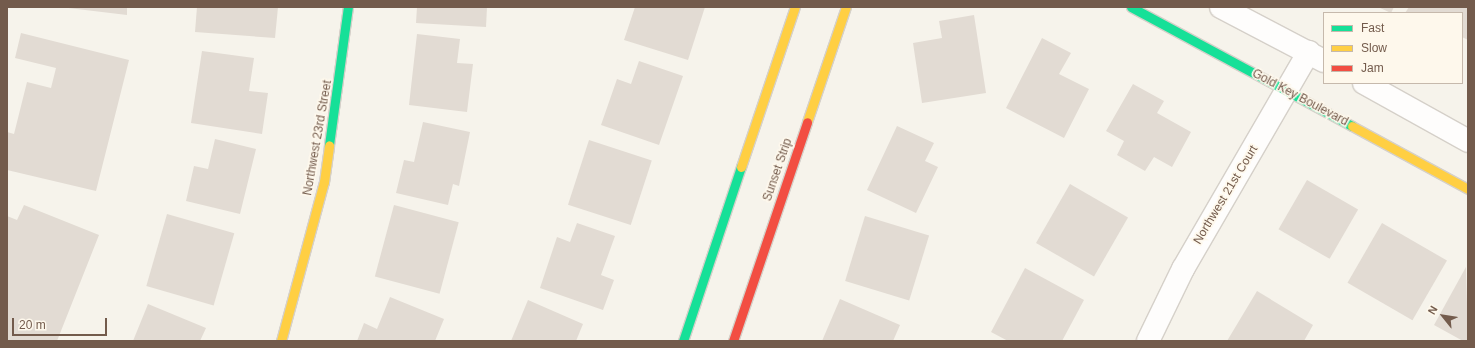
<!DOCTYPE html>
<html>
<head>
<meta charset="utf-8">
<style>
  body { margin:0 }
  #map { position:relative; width:1475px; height:348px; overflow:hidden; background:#f6f3eb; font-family:Helvetica,sans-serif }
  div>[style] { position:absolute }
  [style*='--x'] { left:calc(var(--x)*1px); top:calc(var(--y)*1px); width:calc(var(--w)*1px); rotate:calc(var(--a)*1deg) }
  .building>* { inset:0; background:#e2dbd3; transform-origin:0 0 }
  .roads { filter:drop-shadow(1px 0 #d5d0c9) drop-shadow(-1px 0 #d5d0c9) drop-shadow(0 1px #d5d0c9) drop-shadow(0 -1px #d5d0c9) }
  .street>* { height:22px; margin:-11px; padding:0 11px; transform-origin:11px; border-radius:11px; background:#fefdfc }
  .fast>* { height:9px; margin:-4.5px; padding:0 4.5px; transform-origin:4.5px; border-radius:4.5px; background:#16e098 }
  .slow>* { height:9px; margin:-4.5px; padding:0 4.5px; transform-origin:4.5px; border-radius:4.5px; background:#ffcf43 }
  .jam>* { height:9px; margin:-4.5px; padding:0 4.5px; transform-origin:4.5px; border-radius:4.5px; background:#f24e42 }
  span { translate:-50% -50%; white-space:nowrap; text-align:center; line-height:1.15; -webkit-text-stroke:3.5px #fef8ec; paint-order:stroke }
  .street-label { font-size:12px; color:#735b4c }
  .frame { position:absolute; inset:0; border:8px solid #735b4c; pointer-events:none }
  .legend { position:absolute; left:1323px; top:12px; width:140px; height:72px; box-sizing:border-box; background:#fef8ec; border:1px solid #c6b9ac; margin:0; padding:5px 7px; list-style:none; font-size:12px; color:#735b4c }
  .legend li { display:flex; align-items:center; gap:8px; height:20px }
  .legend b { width:20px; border:1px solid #c6b9ac }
  .north { position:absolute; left:1423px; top:296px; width:40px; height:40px; -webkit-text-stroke:3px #fef8ec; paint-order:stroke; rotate:300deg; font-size:11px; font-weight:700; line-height:16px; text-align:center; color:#735b4c }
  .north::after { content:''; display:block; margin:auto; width:14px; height:18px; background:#735b4c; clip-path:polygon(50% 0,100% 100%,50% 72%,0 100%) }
  .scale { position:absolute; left:12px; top:318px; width:95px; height:18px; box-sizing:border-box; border:2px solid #735b4c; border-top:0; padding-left:5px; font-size:12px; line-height:14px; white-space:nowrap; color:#735b4c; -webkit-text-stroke:3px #fef8ec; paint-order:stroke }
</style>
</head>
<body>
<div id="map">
  <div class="building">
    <div style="clip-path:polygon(60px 7px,127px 7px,127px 15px)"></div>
    <div style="clip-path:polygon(197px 7px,278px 7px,275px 38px,195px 32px)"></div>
    <div style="clip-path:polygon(417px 7px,487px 7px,486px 27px,416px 23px)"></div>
    <div style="clip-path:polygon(635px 7px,705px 7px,688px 60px,624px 40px)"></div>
    <div style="clip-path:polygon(1378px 7px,1394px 7px,1391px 13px)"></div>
    <div style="clip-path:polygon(1409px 7px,1468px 7px,1468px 40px,1462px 37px,1462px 13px,1405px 13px)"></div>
    <div style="clip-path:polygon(974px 15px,986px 93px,922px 103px,913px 43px,942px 38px,939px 21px)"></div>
    <div style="clip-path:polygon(21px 33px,129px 60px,96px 191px,7px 170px,7px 132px,14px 134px,27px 82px,51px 88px,56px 68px,15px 58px)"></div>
    <div style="clip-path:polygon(417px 34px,460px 39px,457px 63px,473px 64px,467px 112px,409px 105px)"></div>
    <div style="clip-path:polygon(1042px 38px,1071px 53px,1059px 74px,1089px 89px,1064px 138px,1006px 108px)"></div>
    <div style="clip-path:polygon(202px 51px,254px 58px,249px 91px,268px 93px,262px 134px,191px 123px)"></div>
    <div style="clip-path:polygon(639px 61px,683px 76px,659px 145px,601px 125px,617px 79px,631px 84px)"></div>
    <div style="clip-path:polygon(1133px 84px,1164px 101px,1157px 113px,1191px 132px,1172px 167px,1154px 157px,1145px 171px,1117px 155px,1124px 141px,1106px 131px)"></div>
    <div style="clip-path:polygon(423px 122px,470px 132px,459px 186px,453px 184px,448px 205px,396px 193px,404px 160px,414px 162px)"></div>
    <div style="clip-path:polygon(897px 126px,934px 143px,925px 161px,938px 167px,916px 213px,867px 190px)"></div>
    <div style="clip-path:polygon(215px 139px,256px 149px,240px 214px,186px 201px,194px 166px,208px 169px)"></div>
    <div style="left:589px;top:140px;width:66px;height:68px;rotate:18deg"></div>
    <div style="left:1307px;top:180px;width:59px;height:57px;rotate:30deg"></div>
    <div style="left:1070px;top:184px;width:67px;height:68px;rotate:30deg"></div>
    <div style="clip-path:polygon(24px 205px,99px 235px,57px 341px,7px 341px,7px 216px,17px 220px)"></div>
    <div style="left:394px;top:205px;width:67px;height:74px;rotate:15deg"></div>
    <div style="left:167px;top:214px;width:70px;height:75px;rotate:16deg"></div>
    <div style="left:865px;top:216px;width:67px;height:68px;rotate:17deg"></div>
    <div style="clip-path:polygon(577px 223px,615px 236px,601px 275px,614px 280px,603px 310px,540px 288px,557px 237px,570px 242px)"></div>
    <div style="left:1382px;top:223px;width:75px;height:69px;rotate:30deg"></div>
    <div style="clip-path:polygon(1466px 267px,1468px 341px,1463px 341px,1434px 325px)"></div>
    <div style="clip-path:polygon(1025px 268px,1084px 300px,1062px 341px,1008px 341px,991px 332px)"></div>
    <div style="clip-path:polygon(1257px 291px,1313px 325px,1304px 341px,1227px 341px)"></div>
    <div style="clip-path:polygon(390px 297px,444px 319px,435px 341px,357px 341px,364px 323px,377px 329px)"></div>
    <div style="clip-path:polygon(840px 299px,900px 325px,893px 341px,822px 341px)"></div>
    <div style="clip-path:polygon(528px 300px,583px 324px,576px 341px,511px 341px)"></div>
    <div style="clip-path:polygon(148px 304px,206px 328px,200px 341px,133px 341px)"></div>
  </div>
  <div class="roads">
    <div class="street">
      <div style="--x:1221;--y:7;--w:116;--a:27.7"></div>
      <div style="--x:1364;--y:83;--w:119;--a:29.1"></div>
      <div style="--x:1148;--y:341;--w:80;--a:-64.1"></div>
      <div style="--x:1183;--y:269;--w:251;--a:-59.9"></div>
    </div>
    <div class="fast">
      <div style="--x:1131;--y:7;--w:251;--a:28.3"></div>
      <div style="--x:329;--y:145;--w:139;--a:-82.2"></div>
      <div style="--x:683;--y:341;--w:183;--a:-71.6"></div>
    </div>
    <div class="slow">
      <div style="--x:807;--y:122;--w:121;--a:-71.3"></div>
      <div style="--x:1352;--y:126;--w:132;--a:28.5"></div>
      <div style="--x:741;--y:167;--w:169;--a:-71.4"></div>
      <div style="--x:281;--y:341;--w:165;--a:-74.9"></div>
      <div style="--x:324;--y:182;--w:37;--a:-82"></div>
    </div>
    <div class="jam">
      <div style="--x:733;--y:341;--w:231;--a:-71.3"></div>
    </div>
  </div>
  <div class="street-label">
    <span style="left:1300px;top:98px;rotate:28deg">Gold Key Boulevard</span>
    <span style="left:318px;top:138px;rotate:-80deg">Northwest 23rd Street</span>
    <span style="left:778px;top:170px;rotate:-71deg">Sunset Strip</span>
    <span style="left:1226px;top:195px;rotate:-59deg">Northwest 21st Court</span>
  </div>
  <div class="frame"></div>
  <ul class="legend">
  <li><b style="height:5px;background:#16e098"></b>Fast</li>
  <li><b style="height:5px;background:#ffcf43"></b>Slow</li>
  <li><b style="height:5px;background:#f24e42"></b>Jam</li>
  </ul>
  <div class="north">N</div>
  <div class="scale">20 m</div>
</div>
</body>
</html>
